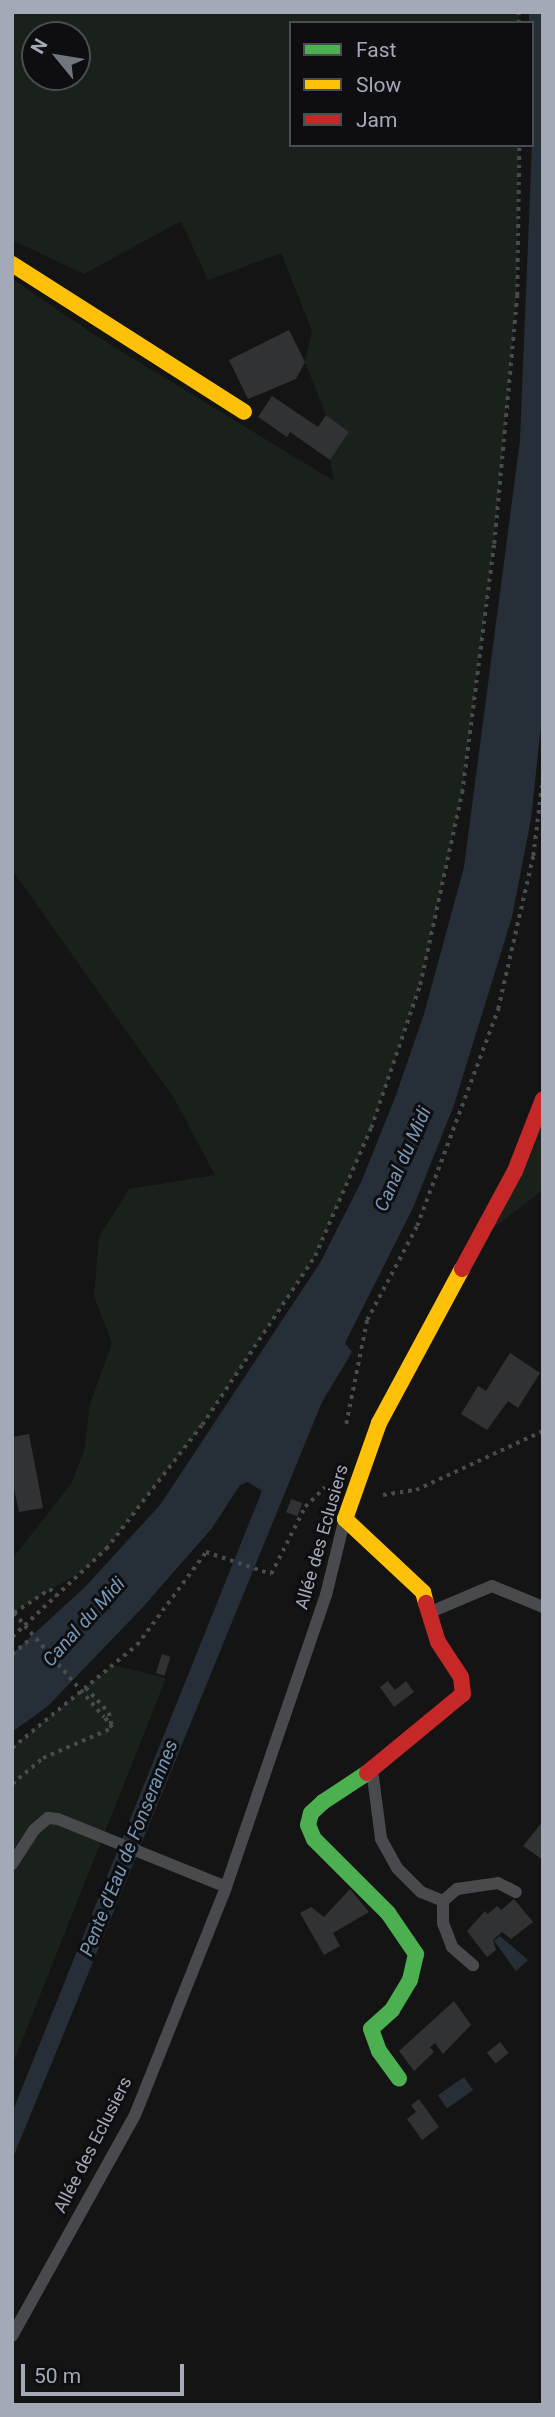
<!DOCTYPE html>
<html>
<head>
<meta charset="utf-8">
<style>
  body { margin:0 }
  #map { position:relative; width:555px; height:2417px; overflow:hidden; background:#141414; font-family:Roboto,sans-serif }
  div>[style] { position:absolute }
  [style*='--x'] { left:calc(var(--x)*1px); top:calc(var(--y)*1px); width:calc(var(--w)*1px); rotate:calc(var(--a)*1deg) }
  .green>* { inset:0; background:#1a211b }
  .water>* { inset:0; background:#262f37; transform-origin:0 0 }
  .building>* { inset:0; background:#313234; transform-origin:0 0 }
  .path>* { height:3.5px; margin-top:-1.75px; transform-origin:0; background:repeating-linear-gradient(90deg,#494b4f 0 3.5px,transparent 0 8.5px) }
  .lane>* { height:12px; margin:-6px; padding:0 6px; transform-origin:6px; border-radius:6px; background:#484a4d }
  .fast>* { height:16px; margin:-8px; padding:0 8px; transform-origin:8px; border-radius:8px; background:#4caf50 }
  .slow>* { height:16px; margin:-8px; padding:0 8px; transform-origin:8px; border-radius:8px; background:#ffc107 }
  .jam>* { height:16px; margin:-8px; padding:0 8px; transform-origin:8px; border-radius:8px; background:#c62828 }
  .path-bridge>* { height:3.5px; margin-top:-1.75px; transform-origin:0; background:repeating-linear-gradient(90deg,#494b4f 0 3.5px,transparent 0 8.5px) }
  span { translate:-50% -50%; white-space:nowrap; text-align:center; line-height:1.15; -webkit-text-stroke:6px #0e0e10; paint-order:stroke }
  .street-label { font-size:18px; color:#a3a9b7 }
  .water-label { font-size:19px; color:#7797b6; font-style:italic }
  .frame { position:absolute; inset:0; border:14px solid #a3a9b7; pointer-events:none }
  .legend { position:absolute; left:289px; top:21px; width:245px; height:126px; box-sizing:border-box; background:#0e0e10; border:2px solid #4a4c53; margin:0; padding:9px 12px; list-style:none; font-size:21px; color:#a3a9b7 }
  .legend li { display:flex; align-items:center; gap:14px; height:35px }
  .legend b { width:35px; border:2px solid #4a4c53 }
  .north { position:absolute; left:21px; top:21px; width:70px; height:70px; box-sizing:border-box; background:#0e0e10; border:2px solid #4a4c53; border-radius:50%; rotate:300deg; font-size:19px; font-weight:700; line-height:28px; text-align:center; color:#a3a9b7 }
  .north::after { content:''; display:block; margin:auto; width:24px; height:32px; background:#71757e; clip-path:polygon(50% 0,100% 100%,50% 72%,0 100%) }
  .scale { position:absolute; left:21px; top:2364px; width:163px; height:32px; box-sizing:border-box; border:4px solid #a3a9b7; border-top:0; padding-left:9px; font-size:21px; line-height:24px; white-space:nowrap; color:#a3a9b7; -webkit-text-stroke:5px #0e0e10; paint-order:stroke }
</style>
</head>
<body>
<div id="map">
  <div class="green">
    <div style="clip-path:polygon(evenodd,12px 12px,519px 12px,519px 23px,291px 23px,291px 145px,519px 145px,517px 296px,494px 544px,462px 793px,420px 985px,371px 1128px,315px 1256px,202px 1425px,106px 1549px,85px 1569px,12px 1613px,12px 1559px,71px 1484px,84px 1451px,90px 1404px,112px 1343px,94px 1296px,99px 1237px,129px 1189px,215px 1175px,174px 1098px,12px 870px,12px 279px,98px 337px,334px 481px,330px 460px,349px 432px,326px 415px,305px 362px,312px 331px,281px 253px,208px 280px,181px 221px,84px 274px,12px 240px,12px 12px,35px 35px,77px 35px,77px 77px,35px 77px,35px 35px)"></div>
    <div style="clip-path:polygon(543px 1099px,543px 1190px,488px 1232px)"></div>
    <div style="clip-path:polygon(113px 1665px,166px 1678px,12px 2066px,12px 1747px)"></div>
  </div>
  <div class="water">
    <div style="clip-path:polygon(529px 12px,543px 12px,543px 707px,531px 819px,512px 917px,454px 1105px,413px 1208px,345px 1343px,352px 1352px,322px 1402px,12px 2160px,12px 2113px,262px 1491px,248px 1482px,240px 1485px,212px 1528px,143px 1607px,48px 1706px,12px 1732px,12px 1654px,86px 1586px,160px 1505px,320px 1263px,362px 1180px,396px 1095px,424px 1014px,464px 867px,520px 440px,532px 145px)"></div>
    <div style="clip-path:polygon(500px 1936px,528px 1960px,516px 1971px,494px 1941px)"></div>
    <div style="left:464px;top:2077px;width:16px;height:32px;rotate:55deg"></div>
  </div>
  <div class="building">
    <div style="clip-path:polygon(289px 330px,305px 362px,296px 379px,248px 399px,229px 360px)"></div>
    <div style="clip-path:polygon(272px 396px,318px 427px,326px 415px,349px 432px,330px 460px,290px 432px,287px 437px,258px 417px)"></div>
    <div style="clip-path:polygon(510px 1353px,540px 1373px,518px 1408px,508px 1401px,487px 1430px,461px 1414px,478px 1386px,486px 1391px)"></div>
    <div style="clip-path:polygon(29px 1434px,43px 1508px,19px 1512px,12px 1480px,12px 1437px)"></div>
    <div style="left:291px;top:1499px;width:12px;height:14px;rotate:20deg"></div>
    <div style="left:162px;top:1654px;width:9px;height:20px;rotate:18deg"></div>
    <div style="clip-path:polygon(388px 1681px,395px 1690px,406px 1681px,414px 1692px,394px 1707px,380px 1687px)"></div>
    <div style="clip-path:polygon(543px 1821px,543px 1860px,523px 1846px)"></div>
    <div style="clip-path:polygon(350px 1889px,369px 1912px,333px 1933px,340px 1946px,324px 1955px,300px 1913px,311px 1907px,324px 1917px)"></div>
    <div style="clip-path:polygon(514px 1899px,533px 1922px,511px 1939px,502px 1932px,493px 1940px,496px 1950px,487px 1957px,467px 1931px,485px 1911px,488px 1914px,497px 1906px,501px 1910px)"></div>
    <div style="clip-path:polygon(454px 2001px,471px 2025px,443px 2054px,435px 2043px,430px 2047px,434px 2052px,414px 2071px,399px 2051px)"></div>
    <div style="left:500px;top:2042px;width:14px;height:17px;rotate:51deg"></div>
    <div style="clip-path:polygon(419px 2099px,439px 2127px,422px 2140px,407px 2119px,416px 2112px,411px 2105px)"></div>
  </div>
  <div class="path">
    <div style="--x:519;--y:12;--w:11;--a:90"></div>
    <div style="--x:346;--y:1424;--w:106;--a:-78.6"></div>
    <div style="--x:367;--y:1320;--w:106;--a:-62"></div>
    <div style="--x:417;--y:1226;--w:232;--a:-69.5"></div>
    <div style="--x:498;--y:1009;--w:157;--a:-77.1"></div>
    <div style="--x:533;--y:856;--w:83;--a:-83"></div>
    <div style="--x:383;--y:1495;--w:33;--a:-9"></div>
    <div style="--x:416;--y:1490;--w:140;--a:-24.9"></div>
    <div style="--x:14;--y:1613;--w:43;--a:-33.7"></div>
    <div style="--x:50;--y:1589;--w:10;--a:45"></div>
    <div style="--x:12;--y:1637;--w:129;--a:-43.1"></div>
    <div style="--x:106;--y:1549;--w:157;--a:-52.3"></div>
    <div style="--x:202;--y:1425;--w:203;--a:-56.2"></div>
    <div style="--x:315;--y:1256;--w:140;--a:-66.4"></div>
    <div style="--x:371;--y:1128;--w:151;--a:-71.1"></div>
    <div style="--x:420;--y:985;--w:197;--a:-77.7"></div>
    <div style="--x:462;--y:793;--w:251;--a:-82.7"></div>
    <div style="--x:494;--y:544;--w:249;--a:-84.7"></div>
    <div style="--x:517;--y:296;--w:151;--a:-89.2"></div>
    <div style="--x:12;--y:1654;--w:22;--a:-39"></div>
    <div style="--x:86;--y:1688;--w:34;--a:47"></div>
    <div style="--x:109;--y:1713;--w:13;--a:77"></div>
    <div style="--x:12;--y:1748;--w:162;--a:-39.5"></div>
    <div style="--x:137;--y:1645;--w:116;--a:-53.4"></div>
    <div style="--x:206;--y:1552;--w:69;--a:18.7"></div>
    <div style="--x:271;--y:1574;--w:75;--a:-63.1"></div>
    <div style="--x:305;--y:1507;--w:28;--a:-45"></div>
    <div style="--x:12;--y:1784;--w:40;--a:-40"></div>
    <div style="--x:43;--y:1758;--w:75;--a:-23.5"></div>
    <div style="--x:112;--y:1728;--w:14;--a:-126"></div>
  </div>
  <div class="lane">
    <div style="--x:433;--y:1611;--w:64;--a:-23"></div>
    <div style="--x:492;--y:1586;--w:55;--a:22.4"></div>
    <div style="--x:373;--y:1777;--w:63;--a:82.6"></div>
    <div style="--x:381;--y:1839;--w:33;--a:61"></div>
    <div style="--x:397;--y:1868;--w:34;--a:45"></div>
    <div style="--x:421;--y:1892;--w:24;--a:22"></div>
    <div style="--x:443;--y:1901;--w:18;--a:-41"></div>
    <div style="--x:457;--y:1889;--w:41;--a:-8.3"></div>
    <div style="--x:498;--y:1883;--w:20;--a:27"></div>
    <div style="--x:12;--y:1864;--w:40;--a:-57.1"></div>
    <div style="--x:34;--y:1830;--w:18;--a:-41"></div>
    <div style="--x:48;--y:1818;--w:10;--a:6"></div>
    <div style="--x:58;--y:1819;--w:181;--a:22"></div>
    <div style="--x:443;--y:1901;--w:22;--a:90"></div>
    <div style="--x:443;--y:1923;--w:26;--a:69"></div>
    <div style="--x:452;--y:1947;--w:28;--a:41"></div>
    <div style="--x:12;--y:2336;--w:253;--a:-60.9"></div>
    <div style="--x:135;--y:2115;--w:245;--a:-68.2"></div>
    <div style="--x:226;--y:1887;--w:309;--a:-71.1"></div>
    <div style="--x:326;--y:1595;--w:71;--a:-76.2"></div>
  </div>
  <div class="fast">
    <div style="--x:367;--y:1773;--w:53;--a:146.6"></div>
    <div style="--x:323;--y:1802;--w:16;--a:137"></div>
    <div style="--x:311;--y:1813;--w:12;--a:104"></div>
    <div style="--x:308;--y:1825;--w:15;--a:67"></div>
    <div style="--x:314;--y:1839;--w:105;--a:45"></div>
    <div style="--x:388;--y:1913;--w:50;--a:55.7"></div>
    <div style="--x:416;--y:1954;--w:27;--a:103"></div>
    <div style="--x:410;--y:1980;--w:35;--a:121"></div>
    <div style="--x:392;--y:2010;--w:28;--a:138"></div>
    <div style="--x:371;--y:2029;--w:23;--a:70"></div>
    <div style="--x:379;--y:2051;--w:34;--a:54"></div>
  </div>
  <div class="slow">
    <div style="--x:12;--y:264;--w:275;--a:32.5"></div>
    <div style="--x:426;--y:1603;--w:11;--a:-105"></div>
    <div style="--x:423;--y:1592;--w:107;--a:-136.9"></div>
    <div style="--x:345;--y:1519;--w:102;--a:-70.5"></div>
    <div style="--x:379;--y:1423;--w:175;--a:-61.7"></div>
  </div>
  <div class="jam">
    <div style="--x:462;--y:1269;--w:111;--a:-61.6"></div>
    <div style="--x:515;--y:1171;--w:77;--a:-68.7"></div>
    <div style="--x:367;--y:1773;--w:124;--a:-39.5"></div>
    <div style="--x:463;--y:1694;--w:17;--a:-97"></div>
    <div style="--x:461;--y:1677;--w:42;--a:-123.3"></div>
    <div style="--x:438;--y:1642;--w:41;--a:-107.1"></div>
  </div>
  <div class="path-bridge">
    <div style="--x:14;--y:1613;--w:138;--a:49.1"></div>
  </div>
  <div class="street-label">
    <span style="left:322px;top:1537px;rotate:-74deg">Allée des Eclusiers</span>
    <span style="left:93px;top:2145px;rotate:-63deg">Allée des Eclusiers</span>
  </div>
  <div class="water-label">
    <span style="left:403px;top:1159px;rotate:-66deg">Canal du Midi</span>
    <span style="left:84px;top:1622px;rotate:-48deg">Canal du Midi</span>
    <span style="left:129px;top:1848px;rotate:-68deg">Pente d'Eau de Fonserannes</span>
  </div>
  <div class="frame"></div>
  <ul class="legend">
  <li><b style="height:9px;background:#4caf50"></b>Fast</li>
  <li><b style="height:9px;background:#ffc107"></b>Slow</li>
  <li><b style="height:9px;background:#c62828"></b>Jam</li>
  </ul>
  <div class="north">N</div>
  <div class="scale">50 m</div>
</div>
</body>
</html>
